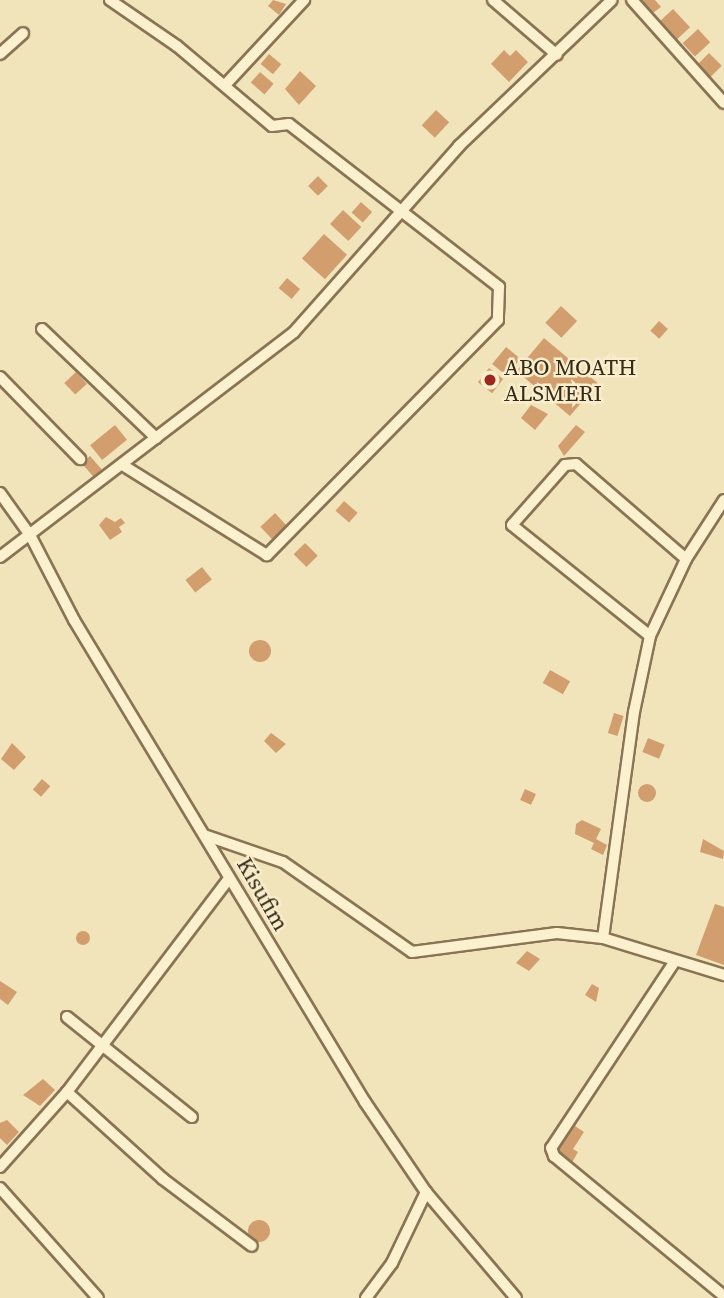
<!DOCTYPE html>
<html>
<head>
<meta charset="utf-8">
<style>
  body { margin:0 }
  #map { position:relative; width:724px; height:1298px; overflow:hidden; background:#f1e4bb; font-family:"Source Serif 4",serif }
  div>[style] { position:absolute }
  [style*='--x'] { left:calc(var(--x)*1px); top:calc(var(--y)*1px); width:calc(var(--w)*1px); rotate:calc(var(--a)*1deg) }
  .building>* { inset:0; background:#d29e6e; transform-origin:0 0 }
  .round { border-radius:50% }
  .roads { filter:drop-shadow(2px 0 #897454) drop-shadow(-2px 0 #897454) drop-shadow(0 2px #897454) drop-shadow(0 -2px #897454) }
  .minor>* { height:10px; margin:-5px; padding:0 5px; transform-origin:5px; border-radius:5px; background:#fbf1cf }
  .dots>* { width:19px; height:19px; translate:-50% -50%; box-sizing:border-box; border:4px solid #f8eecb; border-radius:50% }
  span { translate:-50% -50%; white-space:nowrap; text-align:center; line-height:1.15; -webkit-text-stroke:5px #f8eecb; paint-order:stroke }
  .poi-label { font-size:23px; color:#372a1a }
  .left { translate:0 -50%; text-align:left }
  .street-label { font-size:23px; color:#372a1a }
</style>
</head>
<body>
<div id="map">
  <div class="building">
    <div style="clip-path:polygon(273px 0,286px 4px,279px 15px,268px 6px)"></div>
    <div style="clip-path:polygon(638px 0,655px 0,661px 7px,650px 15px)"></div>
    <div style="left:673px;top:9px;width:25px;height:18px;rotate:47deg"></div>
    <div style="left:698px;top:29px;width:18px;height:21px;rotate:47deg"></div>
    <div style="clip-path:polygon(504px 50px,510px 56px,516px 50px,528px 62px,509px 82px,491px 64px)"></div>
    <div style="left:709px;top:53px;width:18px;height:18px;rotate:45deg"></div>
    <div style="left:269px;top:54px;width:16px;height:13px;rotate:40deg"></div>
    <div style="clip-path:polygon(300px 71px,316px 86px,299px 105px,285px 89px)"></div>
    <div style="left:260px;top:72px;width:18px;height:14px;rotate:41deg"></div>
    <div style="left:436px;top:110px;width:18px;height:21px;rotate:43deg"></div>
    <div style="left:318px;top:176px;width:14px;height:14px;rotate:45deg"></div>
    <div style="left:361px;top:202px;width:15px;height:14px;rotate:42deg"></div>
    <div style="left:343px;top:210px;width:25px;height:19px;rotate:43deg"></div>
    <div style="left:324px;top:234px;width:31px;height:33px;rotate:42deg"></div>
    <div style="left:287px;top:278px;width:17px;height:13px;rotate:40deg"></div>
    <div style="left:561px;top:306px;width:22px;height:23px;rotate:43deg"></div>
    <div style="left:659px;top:321px;width:12px;height:13px;rotate:42deg"></div>
    <div style="left:544px;top:338px;width:70px;height:43px;rotate:40deg"></div>
    <div style="left:506px;top:347px;width:19px;height:22px;rotate:39deg"></div>
    <div style="left:489px;top:368px;width:18px;height:18px;rotate:38deg"></div>
    <div style="left:76px;top:372px;width:16px;height:16px;rotate:47deg"></div>
    <div style="clip-path:polygon(531px 405px,548px 414px,535px 430px,521px 418px)"></div>
    <div style="left:115px;top:425px;width:19px;height:32px;rotate:51deg"></div>
    <div style="clip-path:polygon(576px 425px,585px 432px,564px 456px,558px 446px)"></div>
    <div style="left:90px;top:456px;width:18px;height:11px;rotate:49deg"></div>
    <div style="left:344px;top:501px;width:18px;height:13px;rotate:41deg"></div>
    <div style="left:275px;top:513px;width:18px;height:20px;rotate:47deg"></div>
    <div style="clip-path:polygon(106px 517px,115px 522px,121px 518px,125px 523px,119px 527px,122px 532px,110px 540px,99px 525px)"></div>
    <div style="left:305px;top:543px;width:18px;height:16px;rotate:45deg"></div>
    <div style="left:202px;top:567px;width:16px;height:21px;rotate:52deg"></div>
    <div class="round" style="left:249px;top:640px;width:22px;height:22px"></div>
    <div style="left:550px;top:670px;width:23px;height:15px;rotate:29deg"></div>
    <div style="left:614px;top:713px;width:10px;height:21px;rotate:17deg"></div>
    <div style="clip-path:polygon(271px 733px,286px 744px,276px 753px,264px 741px)"></div>
    <div style="left:648px;top:738px;width:18px;height:15px;rotate:22deg"></div>
    <div style="clip-path:polygon(12px 743px,26px 757px,14px 770px,1px 759px)"></div>
    <div style="left:42px;top:779px;width:11px;height:14px;rotate:41deg"></div>
    <div class="round" style="left:638px;top:784px;width:18px;height:18px"></div>
    <div style="left:525px;top:789px;width:12px;height:12px;rotate:24deg"></div>
    <div style="clip-path:polygon(582px 820px,601px 829px,596px 839px,607px 845px,603px 855px,591px 849px,594px 843px,575px 834px,576px 824px)"></div>
    <div style="clip-path:polygon(703px 839px,724px 851px,723px 859px,700px 852px)"></div>
    <div style="clip-path:polygon(715px 904px,724px 907px,724px 965px,696px 955px)"></div>
    <div class="round" style="left:76px;top:931px;width:14px;height:14px"></div>
    <div style="clip-path:polygon(527px 951px,540px 959px,529px 971px,516px 963px)"></div>
    <div style="clip-path:polygon(0 981px,17px 992px,8px 1005px,0 999px)"></div>
    <div style="clip-path:polygon(592px 984px,599px 988px,596px 1002px,585px 995px)"></div>
    <div style="clip-path:polygon(43px 1079px,55px 1090px,40px 1106px,23px 1095px)"></div>
    <div style="clip-path:polygon(7px 1120px,19px 1132px,7px 1145px,0 1138px,0 1123px)"></div>
    <div style="clip-path:polygon(572px 1124px,584px 1132px,573px 1149px,578px 1152px,571px 1164px,555px 1150px)"></div>
    <div class="round" style="left:248px;top:1220px;width:22px;height:22px"></div>
  </div>
  <div class="roads">
    <div class="minor">
      <div style="--x:110;--y:0;--w:81;--a:34.5"></div>
      <div style="--x:177;--y:46;--w:124;--a:40.1"></div>
      <div style="--x:272;--y:126;--w:17;--a:-7"></div>
      <div style="--x:289;--y:124;--w:266;--a:37.8"></div>
      <div style="--x:499;--y:287;--w:33;--a:92"></div>
      <div style="--x:498;--y:320;--w:330;--a:134.5"></div>
      <div style="--x:267;--y:555;--w:168;--a:-148.1"></div>
      <div style="--x:493;--y:0;--w:84;--a:40.7"></div>
      <div style="--x:632;--y:0;--w:138;--a:48.2"></div>
      <div style="--x:0;--y:54;--w:31;--a:-42"></div>
      <div style="--x:226;--y:84;--w:115;--a:-47.1"></div>
      <div style="--x:42;--y:329;--w:158;--a:43.7"></div>
      <div style="--x:0;--y:377;--w:115;--a:45.7"></div>
      <div style="--x:0;--y:493;--w:52;--a:54.5"></div>
      <div style="--x:30;--y:535;--w:96;--a:62.6"></div>
      <div style="--x:74;--y:620;--w:563;--a:58.88"></div>
      <div style="--x:365;--y:1102;--w:109;--a:55.9"></div>
      <div style="--x:426;--y:1192;--w:139;--a:49.7"></div>
      <div style="--x:0;--y:557;--w:370;--a:-37.4"></div>
      <div style="--x:294;--y:332;--w:249;--a:-48.4"></div>
      <div style="--x:459;--y:146;--w:211;--a:-43.7"></div>
      <div style="--x:650;--y:636;--w:177;--a:-141.2"></div>
      <div style="--x:512;--y:525;--w:80;--a:-48.5"></div>
      <div style="--x:565;--y:465;--w:11;--a:-5"></div>
      <div style="--x:576;--y:464;--w:145;--a:40.8"></div>
      <div style="--x:207;--y:836;--w:80;--a:18.9"></div>
      <div style="--x:283;--y:862;--w:157;--a:34.9"></div>
      <div style="--x:412;--y:952;--w:146;--a:-7.5"></div>
      <div style="--x:557;--y:933;--w:46;--a:6.2"></div>
      <div style="--x:603;--y:938;--w:127;--a:17"></div>
      <div style="--x:603;--y:938;--w:228;--a:-82.2"></div>
      <div style="--x:634;--y:712;--w:78;--a:-78.1"></div>
      <div style="--x:650;--y:636;--w:85;--a:-64.9"></div>
      <div style="--x:686;--y:559;--w:70;--a:-57.2"></div>
      <div style="--x:675;--y:961;--w:224;--a:123.5"></div>
      <div style="--x:551;--y:1148;--w:9;--a:69"></div>
      <div style="--x:554;--y:1156;--w:220;--a:39.5"></div>
      <div style="--x:67;--y:1017;--w:160;--a:38.7"></div>
      <div style="--x:67;--y:1092;--w:130;--a:42.2"></div>
      <div style="--x:163;--y:1179;--w:111;--a:37"></div>
      <div style="--x:0;--y:1167;--w:101;--a:-48.2"></div>
      <div style="--x:67;--y:1092;--w:266;--a:-52.8"></div>
      <div style="--x:0;--y:1188;--w:147;--a:48.3"></div>
      <div style="--x:366;--y:1298;--w:44;--a:-53.4"></div>
      <div style="--x:392;--y:1263;--w:79;--a:-64.4"></div>
    </div>
  </div>
  <div class="dots">
    <div style="left:490px;top:380px;background:#9c2720"></div>
  </div>
  <div class="poi-label">
    <span class="left" style="left:504px;top:380px">ABO MOATH<br>ALSMERI</span>
  </div>
  <div class="street-label">
    <span style="left:263px;top:894px;rotate:60deg">Kisufim</span>
  </div>
</div>
</body>
</html>
